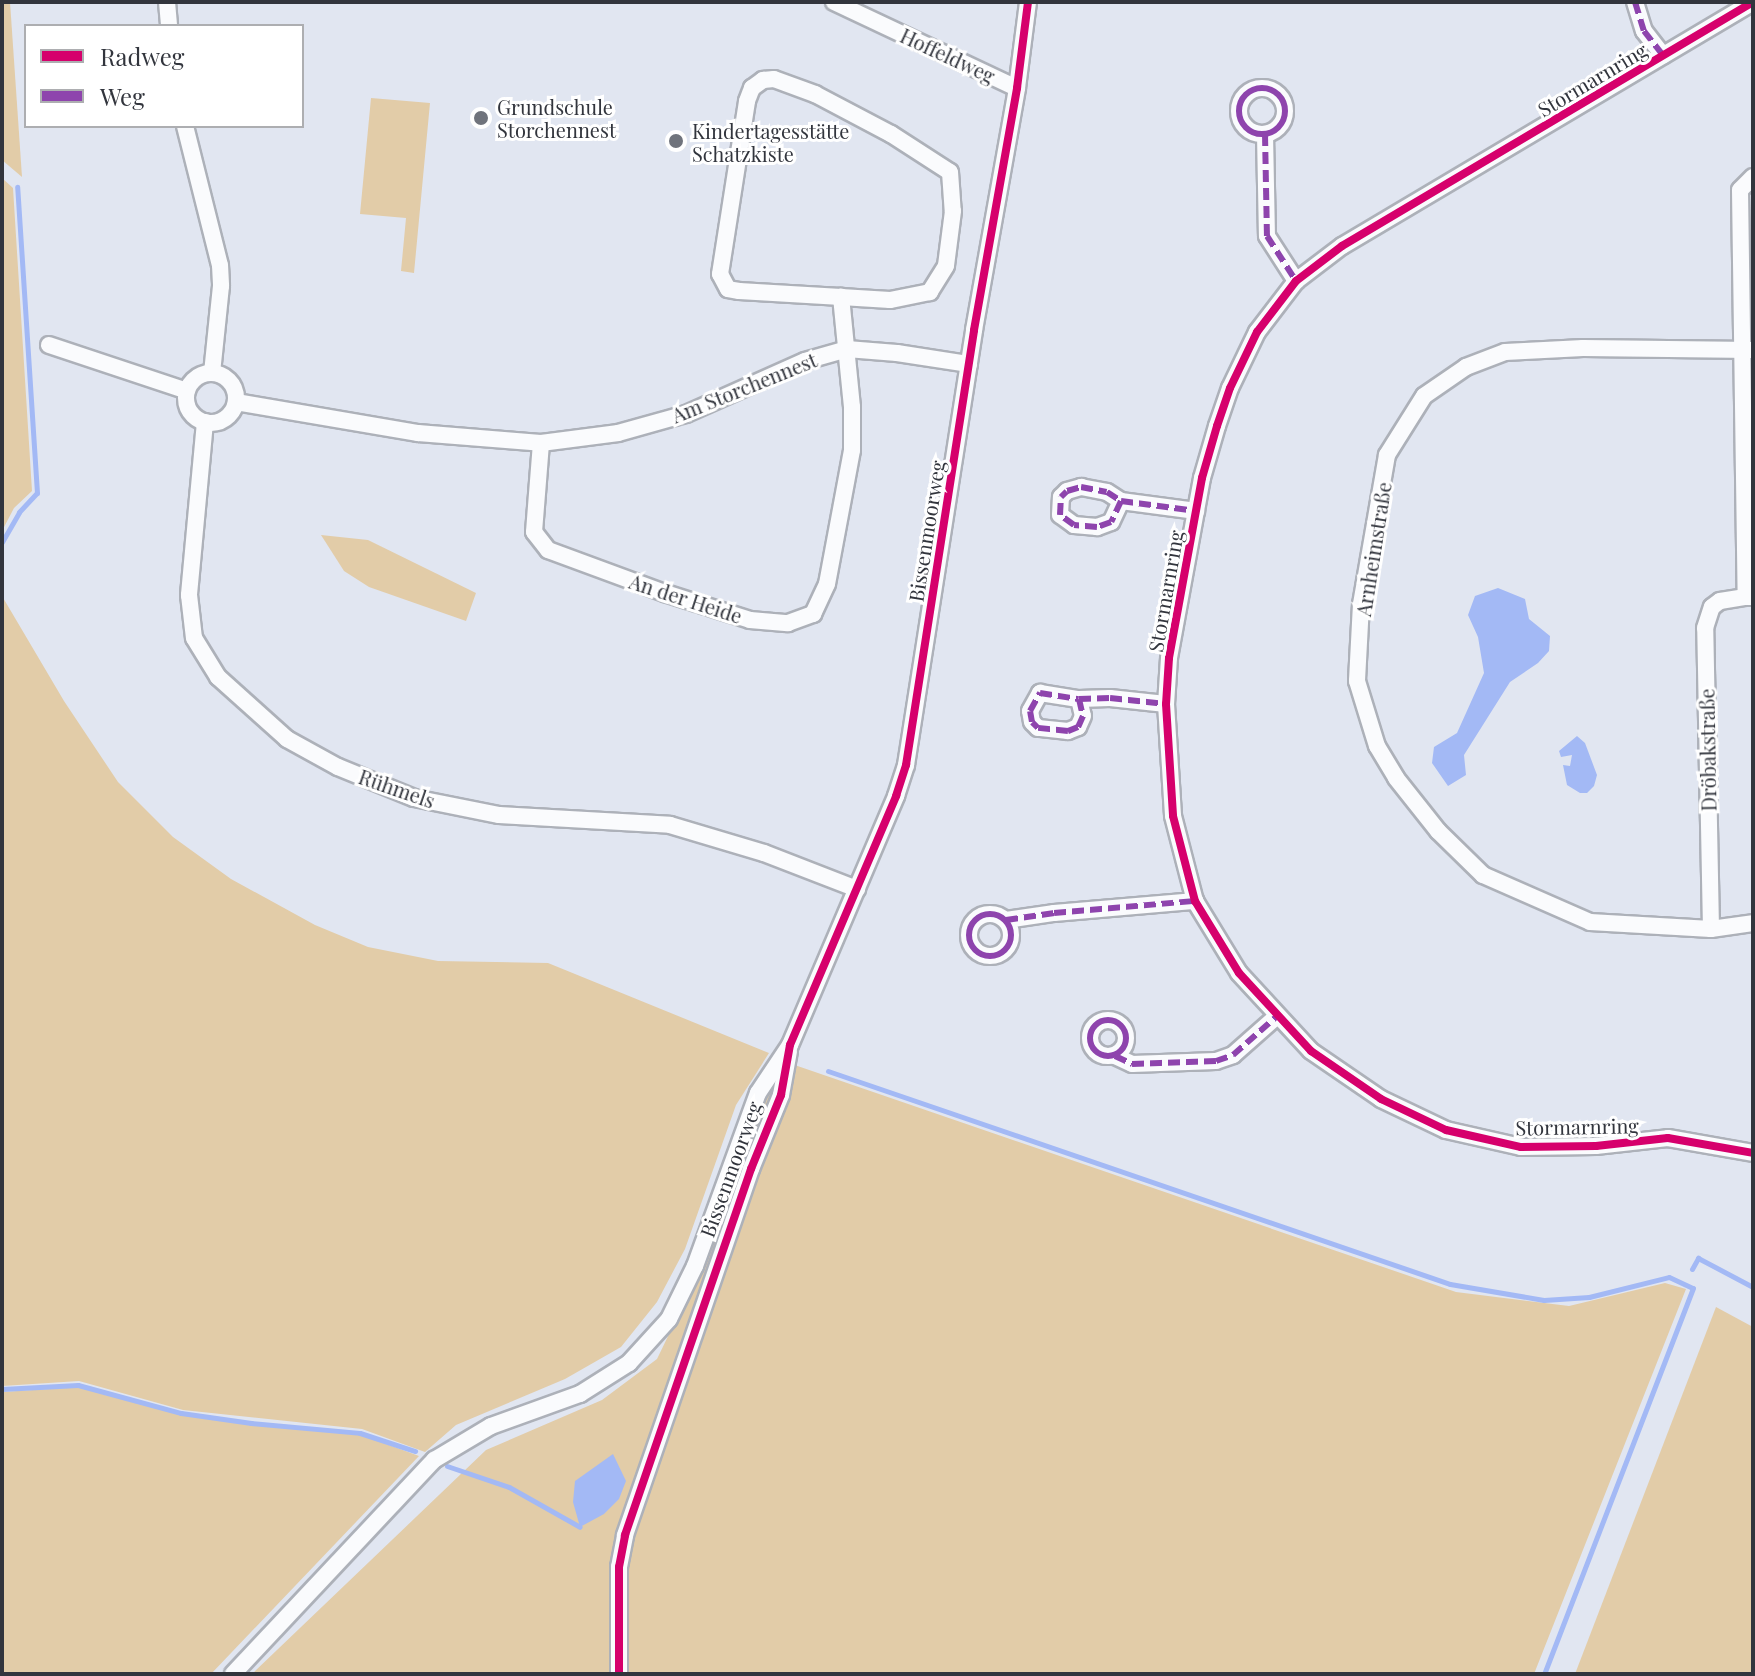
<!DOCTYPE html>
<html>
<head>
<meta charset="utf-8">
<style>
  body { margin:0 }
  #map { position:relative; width:1755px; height:1676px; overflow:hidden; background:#e1e6f1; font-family:"Playfair Display",serif }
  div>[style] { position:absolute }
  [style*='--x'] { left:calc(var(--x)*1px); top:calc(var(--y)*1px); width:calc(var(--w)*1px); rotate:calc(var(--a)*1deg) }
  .green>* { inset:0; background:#e2cca8 }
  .water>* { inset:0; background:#a3b9f5 }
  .stream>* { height:5px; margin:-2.5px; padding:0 2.5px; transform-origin:2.5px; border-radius:2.5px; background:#a3b9f5 }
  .roads { filter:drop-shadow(2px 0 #adb1b9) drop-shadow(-2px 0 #adb1b9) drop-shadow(0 2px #adb1b9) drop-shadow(0 -2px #adb1b9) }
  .minor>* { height:16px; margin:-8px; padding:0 8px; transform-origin:8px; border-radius:8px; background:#fafbfd }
  .minor>.ring { margin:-8px; padding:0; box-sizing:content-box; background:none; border:16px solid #fafbfd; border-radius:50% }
  .quiet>* { height:6px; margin-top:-3px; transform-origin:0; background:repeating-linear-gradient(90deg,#8e44ad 0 12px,transparent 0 18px) }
  .quiet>.ring { margin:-3px; padding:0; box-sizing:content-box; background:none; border:6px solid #8e44ad; border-radius:50% }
  .cycleway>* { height:8px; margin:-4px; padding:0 4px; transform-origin:4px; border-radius:4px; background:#d6006c }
  .dots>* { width:22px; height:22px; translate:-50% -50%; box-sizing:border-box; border:4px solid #fff; border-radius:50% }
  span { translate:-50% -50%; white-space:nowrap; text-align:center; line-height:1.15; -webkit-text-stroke:6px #fff; paint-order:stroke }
  .street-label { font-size:20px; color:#32353d }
  .poi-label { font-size:20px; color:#32353d }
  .left { translate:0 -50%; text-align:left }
  .frame { position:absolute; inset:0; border:4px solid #32353d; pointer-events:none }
  .legend { position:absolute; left:24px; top:24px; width:280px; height:104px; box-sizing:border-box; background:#fff; border:2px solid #adaeb1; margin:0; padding:10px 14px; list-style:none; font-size:24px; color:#32353d }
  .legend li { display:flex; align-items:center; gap:16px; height:40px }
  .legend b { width:40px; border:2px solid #adaeb1 }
</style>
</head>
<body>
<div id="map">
  <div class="green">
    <div style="clip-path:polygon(2px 2px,10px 2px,22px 177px,2px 160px)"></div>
    <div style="clip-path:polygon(371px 98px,430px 103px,414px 273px,401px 271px,406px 218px,360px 214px)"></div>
    <div style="clip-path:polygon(2px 178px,13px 188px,32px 491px,14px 508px,2px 531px)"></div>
    <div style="clip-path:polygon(321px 535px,368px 540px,476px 593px,466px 621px,369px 587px,344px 571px)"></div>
    <div style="clip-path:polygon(2px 596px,64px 701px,118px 782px,173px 837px,231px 879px,315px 925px,368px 947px,438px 961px,548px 963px,769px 1053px,736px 1105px,685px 1249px,657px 1302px,621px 1347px,565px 1379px,456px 1425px,425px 1452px,362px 1429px,183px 1410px,79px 1381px,2px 1386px)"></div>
    <div style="clip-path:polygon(783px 1061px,1456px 1292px,1569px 1306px,1665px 1283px,1686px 1289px,1534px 1674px,252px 1674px,486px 1450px,602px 1400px,657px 1359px,716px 1237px,759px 1100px)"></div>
    <div style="clip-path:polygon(1716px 1307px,1753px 1327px,1753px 1674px,1575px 1674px)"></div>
    <div style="clip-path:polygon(79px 1387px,181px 1415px,362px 1435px,419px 1456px,211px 1674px,2px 1674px,2px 1392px)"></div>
  </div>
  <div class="water">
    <div style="clip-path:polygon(1498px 588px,1525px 599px,1529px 619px,1550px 636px,1549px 651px,1538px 663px,1510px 682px,1464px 755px,1466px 775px,1448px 786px,1432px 763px,1434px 747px,1457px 733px,1484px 673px,1478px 637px,1468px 615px,1475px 596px)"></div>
    <div style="clip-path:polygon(1577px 736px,1585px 743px,1597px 775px,1594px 786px,1587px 793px,1580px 793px,1567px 785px,1563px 765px,1570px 766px,1572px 755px,1561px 757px,1559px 751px)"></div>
    <div style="clip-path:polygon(613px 1454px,626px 1481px,619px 1499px,604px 1514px,580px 1527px,573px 1502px,575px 1481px)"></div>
  </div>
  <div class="stream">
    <div style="--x:2;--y:542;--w:34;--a:-60"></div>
    <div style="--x:19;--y:512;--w:26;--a:-47"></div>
    <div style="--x:37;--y:493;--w:307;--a:-93.7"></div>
    <div style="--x:828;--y:1071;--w:657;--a:18.9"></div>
    <div style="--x:1450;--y:1284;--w:95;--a:9.7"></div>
    <div style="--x:1544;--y:1300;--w:45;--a:-3.8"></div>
    <div style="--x:1589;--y:1297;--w:82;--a:-14"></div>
    <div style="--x:1669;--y:1277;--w:26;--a:25"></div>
    <div style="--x:1693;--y:1288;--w:414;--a:111.1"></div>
    <div style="--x:1692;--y:1269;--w:13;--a:-61"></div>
    <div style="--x:1698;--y:1258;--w:62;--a:27.8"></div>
    <div style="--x:2;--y:1389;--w:76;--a:-3"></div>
    <div style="--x:78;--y:1385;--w:107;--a:15.2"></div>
    <div style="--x:181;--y:1413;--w:71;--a:8.1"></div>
    <div style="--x:251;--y:1423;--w:109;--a:5.2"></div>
    <div style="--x:360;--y:1433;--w:58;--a:18.1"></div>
    <div style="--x:447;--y:1466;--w:65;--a:18.7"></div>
    <div style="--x:509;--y:1487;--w:81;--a:29.4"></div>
  </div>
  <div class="roads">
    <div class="minor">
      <div style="--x:167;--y:2;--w:24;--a:85"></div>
      <div style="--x:834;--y:2;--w:202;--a:25.2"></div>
      <div style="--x:1635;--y:2;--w:30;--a:73"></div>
      <div style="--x:1644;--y:31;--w:31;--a:52"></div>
      <div style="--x:1753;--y:2;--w:478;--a:149.3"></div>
      <div style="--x:1342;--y:246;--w:58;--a:142.7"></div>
      <div style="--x:1296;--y:281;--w:64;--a:127.4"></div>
      <div style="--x:1257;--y:332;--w:62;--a:115.7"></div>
      <div style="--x:1230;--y:388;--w:40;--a:108.9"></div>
      <div style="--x:1217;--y:426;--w:54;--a:106.1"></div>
      <div style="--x:1202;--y:478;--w:183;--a:100.4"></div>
      <div style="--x:1169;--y:658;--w:46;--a:93.7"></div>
      <div style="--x:1166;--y:704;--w:112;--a:86.4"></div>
      <div style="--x:1173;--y:816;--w:88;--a:75.5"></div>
      <div style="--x:1195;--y:901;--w:84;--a:58.6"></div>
      <div style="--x:1239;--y:973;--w:106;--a:47.3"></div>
      <div style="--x:1311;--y:1051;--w:85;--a:34.4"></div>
      <div style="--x:1381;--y:1099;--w:72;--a:25.5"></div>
      <div style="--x:1446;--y:1130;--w:77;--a:12.8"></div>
      <div style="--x:1521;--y:1147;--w:75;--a:-0.8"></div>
      <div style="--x:1596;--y:1146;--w:72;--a:-6.3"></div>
      <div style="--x:1668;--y:1138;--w:86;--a:10"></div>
      <div class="ring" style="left:1239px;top:88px;width:30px;height:30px"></div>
      <div style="--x:185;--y:126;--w:143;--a:75.9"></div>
      <div style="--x:220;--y:265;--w:21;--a:87"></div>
      <div style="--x:221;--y:286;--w:87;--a:95.9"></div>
      <div style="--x:1265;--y:134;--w:102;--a:88.9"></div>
      <div style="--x:1267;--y:236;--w:54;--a:57.2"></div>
      <div style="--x:1753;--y:177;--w:18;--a:135"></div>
      <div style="--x:1740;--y:190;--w:407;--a:89.2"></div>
      <div style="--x:1746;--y:597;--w:7;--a:0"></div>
      <div style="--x:49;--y:345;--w:145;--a:18.4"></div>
      <div style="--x:1753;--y:350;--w:170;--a:-179.3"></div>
      <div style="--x:1583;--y:348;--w:78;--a:177.1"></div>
      <div style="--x:1505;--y:352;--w:42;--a:159"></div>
      <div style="--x:1466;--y:367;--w:51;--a:145.4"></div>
      <div style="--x:1424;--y:396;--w:70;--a:122.1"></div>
      <div style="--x:1387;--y:455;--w:151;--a:99.9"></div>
      <div style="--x:1361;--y:604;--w:77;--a:93"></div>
      <div style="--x:1357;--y:681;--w:68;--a:72.9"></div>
      <div style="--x:1377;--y:746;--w:37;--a:59"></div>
      <div style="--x:1396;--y:778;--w:68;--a:51.6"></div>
      <div style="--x:1438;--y:831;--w:63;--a:44.4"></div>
      <div style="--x:1483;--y:875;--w:117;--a:23.7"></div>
      <div style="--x:1590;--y:922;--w:121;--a:3.3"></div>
      <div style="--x:1711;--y:929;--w:42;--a:-8.1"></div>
      <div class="ring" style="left:186px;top:373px;width:34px;height:34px"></div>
      <div style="--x:236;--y:402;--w:185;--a:9.7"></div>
      <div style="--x:418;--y:433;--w:123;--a:4.6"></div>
      <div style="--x:541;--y:443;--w:78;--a:-7.4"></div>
      <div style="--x:618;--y:433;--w:71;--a:-15.6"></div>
      <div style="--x:686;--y:414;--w:130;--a:-24"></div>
      <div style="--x:805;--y:361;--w:44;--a:-15.9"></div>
      <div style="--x:847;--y:349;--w:50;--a:4.6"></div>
      <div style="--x:897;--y:353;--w:73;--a:8.7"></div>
      <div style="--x:205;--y:422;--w:174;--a:95.3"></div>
      <div style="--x:189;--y:595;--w:43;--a:83.4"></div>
      <div style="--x:194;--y:638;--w:46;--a:58.4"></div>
      <div style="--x:218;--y:677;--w:93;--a:41.9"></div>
      <div style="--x:287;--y:739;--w:58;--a:28.8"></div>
      <div style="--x:338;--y:767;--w:82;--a:22.2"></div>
      <div style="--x:414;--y:798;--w:87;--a:11.3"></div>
      <div style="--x:499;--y:815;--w:171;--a:3.3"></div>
      <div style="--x:670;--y:825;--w:98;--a:16.6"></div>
      <div style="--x:764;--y:853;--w:100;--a:21.2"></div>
      <div style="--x:541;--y:443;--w:89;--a:94.5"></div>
      <div style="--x:534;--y:532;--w:23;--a:52"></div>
      <div style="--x:548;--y:550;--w:125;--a:20.2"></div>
      <div style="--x:665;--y:593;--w:89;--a:17.6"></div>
      <div style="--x:750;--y:620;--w:38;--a:5"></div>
      <div style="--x:788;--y:623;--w:27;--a:-20"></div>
      <div style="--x:813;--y:614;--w:33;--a:-65"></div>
      <div style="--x:827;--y:584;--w:136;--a:-79.4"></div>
      <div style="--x:852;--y:450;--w:43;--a:-90"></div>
      <div style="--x:852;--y:407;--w:111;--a:-95.7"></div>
      <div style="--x:841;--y:297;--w:102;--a:-176.6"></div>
      <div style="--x:739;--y:291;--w:11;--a:-170"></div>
      <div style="--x:728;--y:289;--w:17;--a:-118"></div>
      <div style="--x:720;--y:274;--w:175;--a:-81.1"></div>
      <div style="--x:747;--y:101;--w:14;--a:-69"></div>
      <div style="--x:752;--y:88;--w:14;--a:-36"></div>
      <div style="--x:763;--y:80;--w:11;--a:-5"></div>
      <div style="--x:774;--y:79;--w:44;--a:20.1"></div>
      <div style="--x:815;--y:94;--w:86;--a:27.8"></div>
      <div style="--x:891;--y:134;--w:70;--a:32.8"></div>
      <div style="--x:950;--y:172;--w:39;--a:86"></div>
      <div style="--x:953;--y:211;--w:55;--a:97.3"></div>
      <div style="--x:946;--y:266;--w:31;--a:122"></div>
      <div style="--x:930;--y:292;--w:41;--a:168.7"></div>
      <div style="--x:890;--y:300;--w:49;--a:-176.5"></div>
      <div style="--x:1081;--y:487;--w:26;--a:11"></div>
      <div style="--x:1107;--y:492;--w:17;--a:33"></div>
      <div style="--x:1121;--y:501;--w:23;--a:115"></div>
      <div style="--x:1111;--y:522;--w:15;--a:160"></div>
      <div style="--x:1097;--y:527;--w:23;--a:-175"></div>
      <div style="--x:1074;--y:525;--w:17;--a:-144"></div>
      <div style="--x:1060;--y:515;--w:18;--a:-87"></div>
      <div style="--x:1061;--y:497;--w:8;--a:-45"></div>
      <div style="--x:1067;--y:491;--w:15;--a:-16"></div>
      <div style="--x:1121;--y:501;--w:76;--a:7.6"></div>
      <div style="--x:1040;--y:693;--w:39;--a:9"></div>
      <div style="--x:1079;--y:699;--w:17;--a:77"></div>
      <div style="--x:1083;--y:716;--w:12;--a:114"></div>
      <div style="--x:1078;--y:727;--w:11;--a:158"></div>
      <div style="--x:1068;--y:731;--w:30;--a:-174"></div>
      <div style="--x:1038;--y:728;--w:8;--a:-135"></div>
      <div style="--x:1032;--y:722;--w:11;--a:-100"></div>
      <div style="--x:1030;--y:711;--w:21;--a:-61"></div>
      <div style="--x:1079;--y:699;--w:31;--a:-2"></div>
      <div style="--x:1110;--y:698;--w:56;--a:6.1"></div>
      <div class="ring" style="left:969px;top:914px;width:26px;height:26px"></div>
      <div style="--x:1006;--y:920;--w:49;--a:-8.3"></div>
      <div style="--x:1054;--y:913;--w:142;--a:-4.9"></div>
      <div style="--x:1711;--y:929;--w:301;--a:-91.1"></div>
      <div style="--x:1705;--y:628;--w:22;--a:-72"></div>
      <div style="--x:1712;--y:607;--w:10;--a:-37"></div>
      <div style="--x:1720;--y:601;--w:26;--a:-9"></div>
      <div class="ring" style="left:1090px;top:1020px;width:20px;height:20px"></div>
      <div style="--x:1115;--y:1056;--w:19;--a:25"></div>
      <div style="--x:1132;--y:1064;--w:84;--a:-2"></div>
      <div style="--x:1216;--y:1061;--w:18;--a:-19"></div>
      <div style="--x:1233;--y:1055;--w:57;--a:-41.5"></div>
      <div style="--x:233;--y:1674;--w:294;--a:-46.8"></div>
      <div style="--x:434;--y:1460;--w:66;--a:-30.8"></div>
      <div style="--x:491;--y:1426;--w:95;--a:-19.8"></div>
      <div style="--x:580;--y:1394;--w:58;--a:-32.3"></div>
      <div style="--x:629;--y:1363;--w:59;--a:-47.7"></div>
      <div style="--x:669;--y:1319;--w:59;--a:-63.9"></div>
      <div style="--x:695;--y:1266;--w:184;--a:-70"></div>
      <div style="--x:758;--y:1093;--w:58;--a:-56.3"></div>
      <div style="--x:790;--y:1045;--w:271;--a:-66.9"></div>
      <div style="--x:896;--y:796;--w:33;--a:-72"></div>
      <div style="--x:906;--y:765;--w:440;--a:-81.1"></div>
      <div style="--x:974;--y:330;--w:246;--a:-79.9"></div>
      <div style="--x:1017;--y:88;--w:87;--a:-82.7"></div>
      <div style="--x:619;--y:1674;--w:107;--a:-90"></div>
      <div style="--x:619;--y:1567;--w:33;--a:-79"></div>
      <div style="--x:625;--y:1535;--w:387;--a:-71"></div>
      <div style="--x:751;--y:1169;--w:80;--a:-67.9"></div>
      <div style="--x:781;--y:1095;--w:45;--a:-79.7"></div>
    </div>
  </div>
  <div class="quiet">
    <div style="--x:1635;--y:2;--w:30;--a:73"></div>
    <div style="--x:1644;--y:31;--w:31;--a:52"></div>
    <div class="ring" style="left:1239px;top:88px;width:40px;height:40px"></div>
    <div style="--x:1265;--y:134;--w:102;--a:88.9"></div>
    <div style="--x:1267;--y:236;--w:54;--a:57.2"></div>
    <div style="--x:1081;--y:487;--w:26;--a:11"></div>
    <div style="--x:1107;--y:492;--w:17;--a:33"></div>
    <div style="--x:1121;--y:501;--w:23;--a:115"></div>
    <div style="--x:1111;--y:522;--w:15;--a:160"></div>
    <div style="--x:1097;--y:527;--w:23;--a:-175"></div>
    <div style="--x:1074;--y:525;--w:17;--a:-144"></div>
    <div style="--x:1060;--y:515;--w:18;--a:-87"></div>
    <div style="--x:1061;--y:497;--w:8;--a:-45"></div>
    <div style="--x:1067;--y:491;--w:15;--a:-16"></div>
    <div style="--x:1121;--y:501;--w:76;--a:7.6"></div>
    <div style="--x:1040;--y:693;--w:39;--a:9"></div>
    <div style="--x:1079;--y:699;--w:17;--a:77"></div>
    <div style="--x:1083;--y:716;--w:12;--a:114"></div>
    <div style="--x:1078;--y:727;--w:11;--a:158"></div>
    <div style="--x:1068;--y:731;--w:30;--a:-174"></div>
    <div style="--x:1038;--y:728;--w:8;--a:-135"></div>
    <div style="--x:1032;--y:722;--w:11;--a:-100"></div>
    <div style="--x:1030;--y:711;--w:21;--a:-61"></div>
    <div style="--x:1079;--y:699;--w:31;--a:-2"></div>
    <div style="--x:1110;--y:698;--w:56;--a:6.1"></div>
    <div class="ring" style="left:969px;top:914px;width:36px;height:36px"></div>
    <div style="--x:1006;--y:920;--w:49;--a:-8.3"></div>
    <div style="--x:1054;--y:913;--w:142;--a:-4.9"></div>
    <div class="ring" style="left:1090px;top:1020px;width:30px;height:30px"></div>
    <div style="--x:1115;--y:1056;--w:19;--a:25"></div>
    <div style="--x:1132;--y:1064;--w:84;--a:-2"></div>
    <div style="--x:1216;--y:1061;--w:18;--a:-19"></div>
    <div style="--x:1233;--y:1055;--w:57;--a:-41.5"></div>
  </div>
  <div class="cycleway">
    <div style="--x:1753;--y:2;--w:478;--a:149.3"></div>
    <div style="--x:1342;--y:246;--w:58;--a:142.7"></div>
    <div style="--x:1296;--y:281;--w:64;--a:127.4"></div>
    <div style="--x:1257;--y:332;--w:62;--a:115.7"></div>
    <div style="--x:1230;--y:388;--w:40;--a:108.9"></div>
    <div style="--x:1217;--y:426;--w:54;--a:106.1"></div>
    <div style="--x:1202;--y:478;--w:183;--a:100.4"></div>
    <div style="--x:1169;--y:658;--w:46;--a:93.7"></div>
    <div style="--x:1166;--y:704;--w:112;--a:86.4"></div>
    <div style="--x:1173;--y:816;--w:88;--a:75.5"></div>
    <div style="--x:1195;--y:901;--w:84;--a:58.6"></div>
    <div style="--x:1239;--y:973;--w:106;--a:47.3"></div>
    <div style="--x:1311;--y:1051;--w:85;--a:34.4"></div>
    <div style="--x:1381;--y:1099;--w:72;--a:25.5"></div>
    <div style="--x:1446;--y:1130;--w:77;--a:12.8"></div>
    <div style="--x:1521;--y:1147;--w:75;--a:-0.8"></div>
    <div style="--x:1596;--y:1146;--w:72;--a:-6.3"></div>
    <div style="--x:1668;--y:1138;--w:86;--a:10"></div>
    <div style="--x:619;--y:1674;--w:107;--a:-90"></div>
    <div style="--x:619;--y:1567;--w:33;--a:-79"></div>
    <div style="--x:625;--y:1535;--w:387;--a:-71"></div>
    <div style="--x:751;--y:1169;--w:80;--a:-67.9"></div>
    <div style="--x:781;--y:1095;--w:51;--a:-79.8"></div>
    <div style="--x:790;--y:1045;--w:271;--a:-66.9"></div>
    <div style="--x:896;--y:796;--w:33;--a:-72"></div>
    <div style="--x:906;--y:765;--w:440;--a:-81.1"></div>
    <div style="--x:974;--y:330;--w:246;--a:-79.9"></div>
    <div style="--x:1017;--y:88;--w:87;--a:-82.7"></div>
  </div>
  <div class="dots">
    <div style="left:481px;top:118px;background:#6f737c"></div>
    <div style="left:676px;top:141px;background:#6f737c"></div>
  </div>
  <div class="street-label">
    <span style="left:948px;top:55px;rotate:25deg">Hoffeldweg</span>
    <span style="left:1592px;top:79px;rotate:-31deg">Stormarnring</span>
    <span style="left:744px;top:387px;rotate:-22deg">Am Storchennest</span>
    <span style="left:926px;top:531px;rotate:-81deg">Bissenmoorweg</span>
    <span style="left:1373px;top:549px;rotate:-81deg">Arnheimstraße</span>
    <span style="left:1165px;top:591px;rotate:-80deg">Stormarnring</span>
    <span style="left:686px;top:598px;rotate:18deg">An der Heide</span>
    <span style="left:1707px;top:750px;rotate:-91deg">Dröbakstraße</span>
    <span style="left:397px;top:788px;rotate:19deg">Rühmels</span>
    <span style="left:1577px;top:1126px;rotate:-1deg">Stormarnring</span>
    <span style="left:730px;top:1169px;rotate:-70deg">Bissenmoorweg</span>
  </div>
  <div class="poi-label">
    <span class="left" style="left:497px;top:118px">Grundschule<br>Storchennest</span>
    <span class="left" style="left:692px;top:142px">Kindertagesstätte<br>Schatzkiste</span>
  </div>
  <div class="frame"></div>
  <ul class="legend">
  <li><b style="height:10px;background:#d6006c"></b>Radweg</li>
  <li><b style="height:10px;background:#8e44ad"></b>Weg</li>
  </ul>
</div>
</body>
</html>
